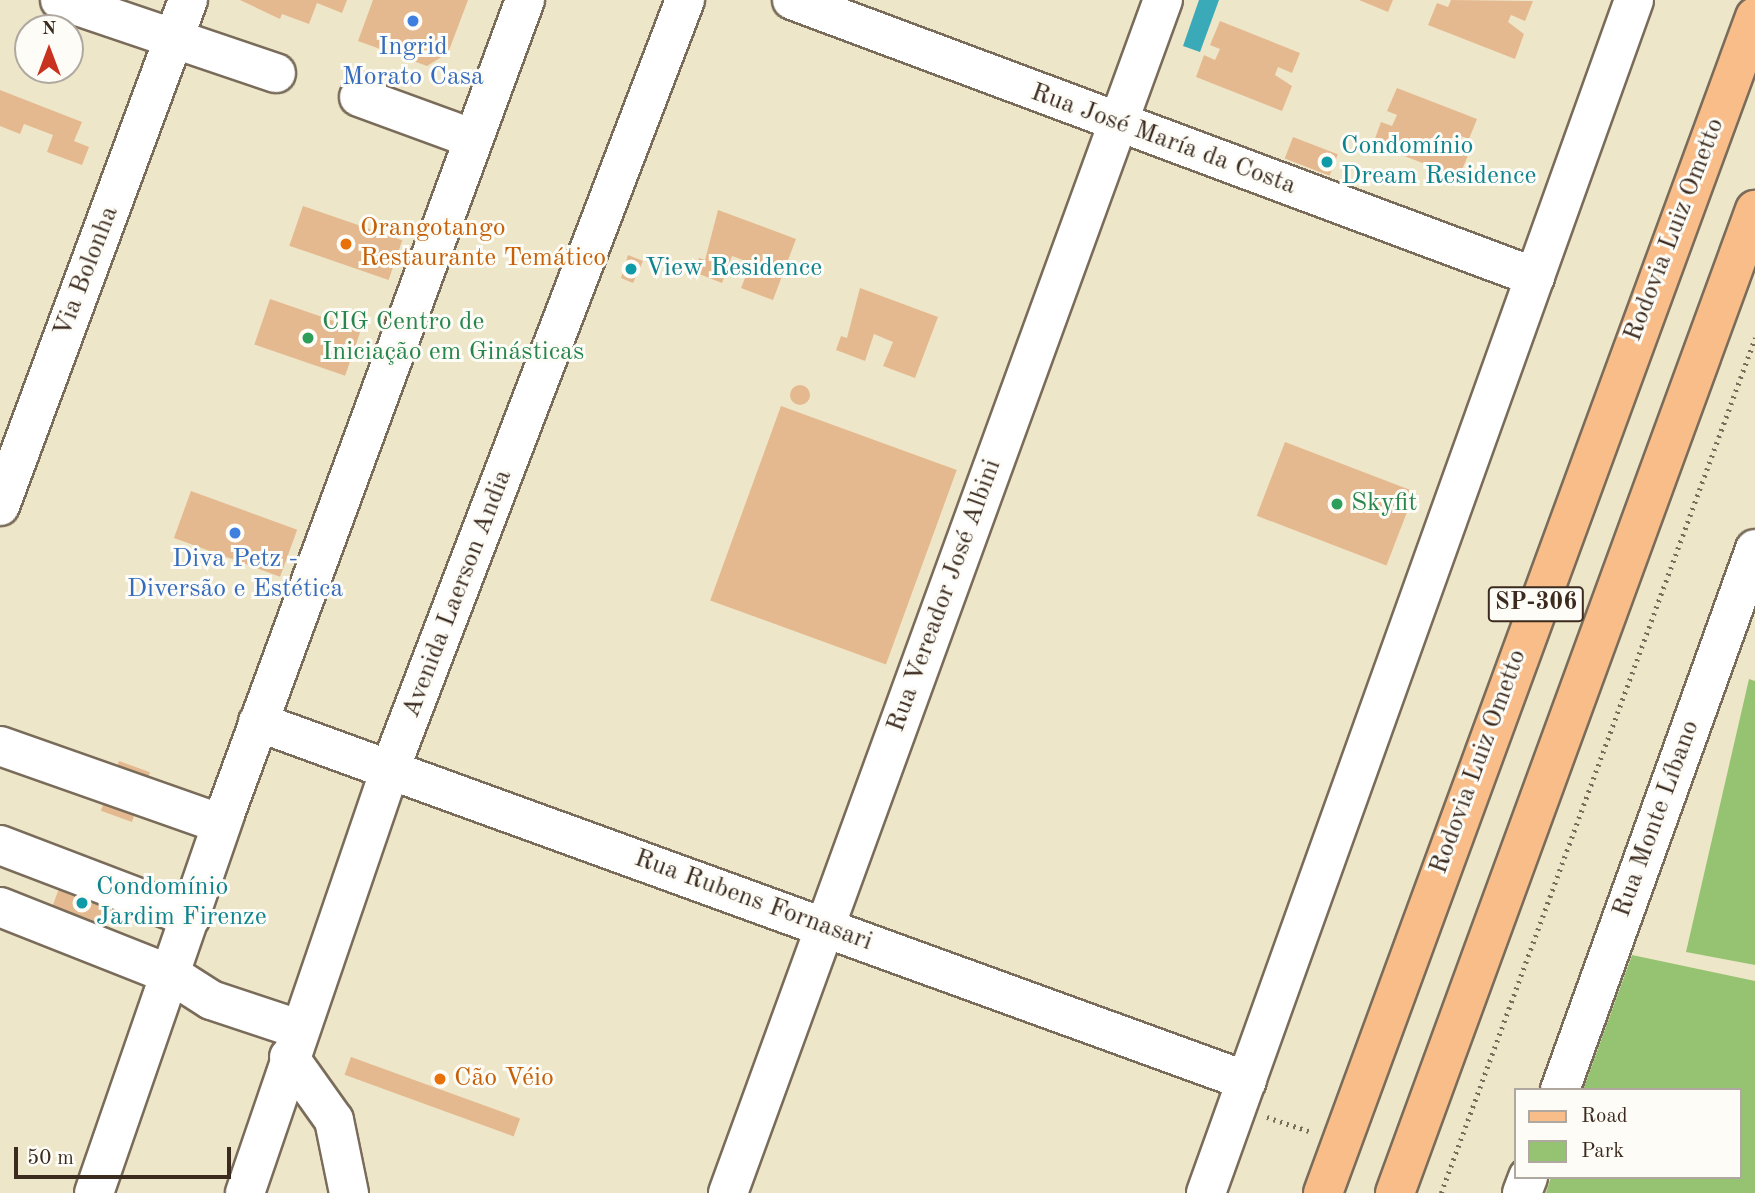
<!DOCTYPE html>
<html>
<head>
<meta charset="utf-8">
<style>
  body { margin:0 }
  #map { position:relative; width:1755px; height:1193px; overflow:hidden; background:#eee6c9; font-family:"Old Standard TT",serif }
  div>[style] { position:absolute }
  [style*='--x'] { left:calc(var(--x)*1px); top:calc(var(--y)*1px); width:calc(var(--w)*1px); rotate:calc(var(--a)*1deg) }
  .green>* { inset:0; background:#96c371 }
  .water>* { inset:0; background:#3baab8 }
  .building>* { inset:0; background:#e5b98f; transform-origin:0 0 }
  .round { border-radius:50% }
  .path>* { height:4.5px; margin-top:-2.25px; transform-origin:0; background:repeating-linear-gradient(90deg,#7a6c5a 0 2px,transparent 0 7px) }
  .roads { filter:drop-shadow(2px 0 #7a6c5a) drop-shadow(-2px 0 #7a6c5a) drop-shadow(0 2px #7a6c5a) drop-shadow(0 -2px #7a6c5a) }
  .minor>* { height:38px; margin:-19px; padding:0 19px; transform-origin:19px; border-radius:19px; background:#fff }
  .major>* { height:38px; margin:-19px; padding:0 19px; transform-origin:19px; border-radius:19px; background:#f8bd89 }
  .dots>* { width:19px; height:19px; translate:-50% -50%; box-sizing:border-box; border:4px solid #fdfcf7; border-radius:50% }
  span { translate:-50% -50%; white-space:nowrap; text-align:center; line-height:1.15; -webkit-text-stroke:6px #fdfcf7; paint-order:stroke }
  .shield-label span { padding:2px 5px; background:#fdfcf7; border:2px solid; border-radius:5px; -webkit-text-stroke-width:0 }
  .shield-label { font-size:24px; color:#3b2a1e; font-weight:700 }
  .shop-label { font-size:26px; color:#366cbe }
  .street-label { font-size:26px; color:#3b2a1e }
  .culture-label { font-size:26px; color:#0d838f }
  .left { translate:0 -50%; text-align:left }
  .food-label { font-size:26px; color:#c56008 }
  .leisure-label { font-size:26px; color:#27864d }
  .legend { position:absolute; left:1514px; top:1088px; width:228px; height:91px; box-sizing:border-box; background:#fdfcf7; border:2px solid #afa8a0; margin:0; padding:9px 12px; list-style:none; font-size:21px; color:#3b2a1e }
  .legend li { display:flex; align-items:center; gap:14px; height:35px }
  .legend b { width:35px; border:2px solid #afa8a0 }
  .north { position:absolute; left:14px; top:14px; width:70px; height:70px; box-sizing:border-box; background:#fdfcf7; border:2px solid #afa8a0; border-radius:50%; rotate:0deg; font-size:19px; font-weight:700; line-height:28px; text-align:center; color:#3b2a1e }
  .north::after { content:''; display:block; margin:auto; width:24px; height:32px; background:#c8321e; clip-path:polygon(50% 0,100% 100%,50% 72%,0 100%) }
  .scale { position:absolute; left:14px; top:1147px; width:217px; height:32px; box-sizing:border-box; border:4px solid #3b2a1e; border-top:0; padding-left:9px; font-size:21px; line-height:24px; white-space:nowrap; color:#3b2a1e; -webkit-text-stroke:5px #fdfcf7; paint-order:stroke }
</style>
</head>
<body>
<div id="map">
  <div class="green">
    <div style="clip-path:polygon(1749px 679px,1755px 681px,1755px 965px,1686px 952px)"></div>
    <div style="clip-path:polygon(1632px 955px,1755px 981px,1755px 1193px,1546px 1193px,1551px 1177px,1739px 1177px,1739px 1090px,1583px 1090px)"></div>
  </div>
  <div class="water">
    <div style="clip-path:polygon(1199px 0,1219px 0,1200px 52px,1183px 46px)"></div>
  </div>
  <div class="building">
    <div style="clip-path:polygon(240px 0,347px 0,342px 13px,317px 3px,309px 24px,282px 14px,280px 19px)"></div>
    <div style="clip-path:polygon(373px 0,468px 0,448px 53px,427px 66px,358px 41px)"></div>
    <div style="clip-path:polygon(1359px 0,1393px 0,1388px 12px)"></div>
    <div style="clip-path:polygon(1451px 0,1533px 1px,1525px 21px,1511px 15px,1508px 22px,1524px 34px,1515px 59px,1428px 25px,1437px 3px,1448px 7px)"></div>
    <div style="clip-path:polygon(1220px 21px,1300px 53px,1292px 73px,1278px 67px,1275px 75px,1292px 86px,1282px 111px,1196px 77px,1204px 55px,1215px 60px,1220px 49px,1210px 45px)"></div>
    <div style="clip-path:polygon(1397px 88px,1477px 119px,1469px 139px,1455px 134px,1452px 141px,1469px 153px,1459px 177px,1373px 144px,1381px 122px,1392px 126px,1397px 115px,1387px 111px)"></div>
    <div style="clip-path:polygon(0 90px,82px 122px,74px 141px,89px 147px,82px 165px,47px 152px,53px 135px,24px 124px,20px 134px,0 126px)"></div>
    <div style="left:1293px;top:137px;width:48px;height:23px;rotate:21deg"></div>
    <div style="left:303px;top:206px;width:105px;height:42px;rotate:19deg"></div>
    <div style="clip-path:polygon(718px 210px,796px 239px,773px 300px,741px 288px,751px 263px,732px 256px,722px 283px,694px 272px,699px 258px,705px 260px)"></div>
    <div style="clip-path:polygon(628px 255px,643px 261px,633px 283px,621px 278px)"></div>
    <div style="clip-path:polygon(860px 288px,938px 317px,915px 378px,883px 366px,893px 342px,874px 334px,865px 361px,836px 350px,841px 336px,847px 338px)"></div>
    <div style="left:270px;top:299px;width:96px;height:48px;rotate:19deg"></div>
    <div class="round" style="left:790px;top:385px;width:20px;height:20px"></div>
    <div style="left:781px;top:406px;width:187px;height:207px;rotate:20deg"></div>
    <div style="left:1285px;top:442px;width:139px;height:79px;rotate:21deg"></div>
    <div style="left:191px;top:491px;width:113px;height:50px;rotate:20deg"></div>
    <div style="left:119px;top:761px;width:33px;height:53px;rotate:20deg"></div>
    <div style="clip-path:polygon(72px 853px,111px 899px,89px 957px,40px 940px)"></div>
    <div style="left:351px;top:1057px;width:180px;height:19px;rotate:20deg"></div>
  </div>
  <div class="path">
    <div style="--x:1267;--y:1117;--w:47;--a:18.4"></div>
    <div style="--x:1441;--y:1193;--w:911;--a:-69.83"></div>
  </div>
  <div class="roads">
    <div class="minor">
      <div style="--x:60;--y:0;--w:228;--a:18.7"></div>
      <div style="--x:792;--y:0;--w:793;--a:20.45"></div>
      <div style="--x:359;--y:97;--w:119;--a:20.1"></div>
      <div style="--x:0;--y:506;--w:540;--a:-69.62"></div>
      <div style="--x:258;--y:722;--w:1052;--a:19.95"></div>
      <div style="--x:0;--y:746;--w:234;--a:19.4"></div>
      <div style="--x:0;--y:845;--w:204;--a:20.9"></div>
      <div style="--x:0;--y:907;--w:185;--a:21.6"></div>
      <div style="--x:172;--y:975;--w:46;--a:32.7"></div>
      <div style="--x:211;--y:1000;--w:92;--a:18.4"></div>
      <div style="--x:289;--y:1057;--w:77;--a:54.5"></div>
      <div style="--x:334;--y:1120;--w:75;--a:78.4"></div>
      <div style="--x:1560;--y:1090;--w:575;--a:-70.18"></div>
      <div style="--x:94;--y:1193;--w:401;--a:-70.9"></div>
      <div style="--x:225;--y:814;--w:868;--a:-69.77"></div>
      <div style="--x:245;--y:1193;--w:448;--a:-71.1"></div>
      <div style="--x:390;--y:769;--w:824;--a:-69.01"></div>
      <div style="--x:728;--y:1193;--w:1270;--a:-69.97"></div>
      <div style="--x:1206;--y:1193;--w:1267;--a:-70.26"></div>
      <div style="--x:1522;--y:1193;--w:17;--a:-69"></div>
    </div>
    <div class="major">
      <div style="--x:1323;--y:1193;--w:1253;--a:-69.83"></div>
      <div style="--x:1395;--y:1193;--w:1047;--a:-69.89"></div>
    </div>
  </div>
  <div class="dots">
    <div style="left:413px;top:21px;background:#3f7fe0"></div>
    <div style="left:1327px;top:162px;background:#0f9aa8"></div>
    <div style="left:346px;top:244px;background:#e8710a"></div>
    <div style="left:631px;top:269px;background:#0f9aa8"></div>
    <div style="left:308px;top:338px;background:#2e9e5b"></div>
    <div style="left:1337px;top:504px;background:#2e9e5b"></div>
    <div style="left:235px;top:533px;background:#3f7fe0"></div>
    <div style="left:82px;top:903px;background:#0f9aa8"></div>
    <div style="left:440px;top:1079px;background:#e8710a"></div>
  </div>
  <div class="shield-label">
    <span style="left:1536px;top:604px">SP-306</span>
  </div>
  <div class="shop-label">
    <span style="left:413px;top:63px">Ingrid<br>Morato Casa</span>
    <span style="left:235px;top:575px">Diva Petz -<br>Diversão e Estética</span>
  </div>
  <div class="street-label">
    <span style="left:1163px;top:140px;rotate:20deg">Rua José María da Costa</span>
    <span style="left:1675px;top:230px;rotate:-69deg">Rodovia Luiz Ometto</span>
    <span style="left:87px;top:272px;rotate:-69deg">Via Bolonha</span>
    <span style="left:458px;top:594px;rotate:-69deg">Avenida Laerson Andia</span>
    <span style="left:945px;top:596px;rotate:-70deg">Rua Vereador José Albini</span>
    <span style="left:1479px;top:762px;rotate:-70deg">Rodovia Luiz Ometto</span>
    <span style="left:1657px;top:819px;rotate:-70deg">Rua Monte Líbano</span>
    <span style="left:753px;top:901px;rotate:20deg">Rua Rubens Fornasari</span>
  </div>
  <div class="culture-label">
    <span class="left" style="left:1341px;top:162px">Condomínio<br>Dream Residence</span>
    <span class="left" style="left:645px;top:269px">View Residence</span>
    <span class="left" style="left:96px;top:903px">Condomínio<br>Jardim Firenze</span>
  </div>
  <div class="food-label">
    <span class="left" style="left:360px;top:244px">Orangotango<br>Restaurante Temático</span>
    <span class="left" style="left:454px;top:1079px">Cão Véio</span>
  </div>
  <div class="leisure-label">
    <span class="left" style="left:322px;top:338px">CIG Centro de<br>Iniciação em Ginásticas</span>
    <span class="left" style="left:1351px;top:504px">Skyfit</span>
  </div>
  <ul class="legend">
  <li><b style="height:9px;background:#f8bd89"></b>Road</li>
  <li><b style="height:19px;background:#96c371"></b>Park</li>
  </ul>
  <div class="north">N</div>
  <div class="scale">50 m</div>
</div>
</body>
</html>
